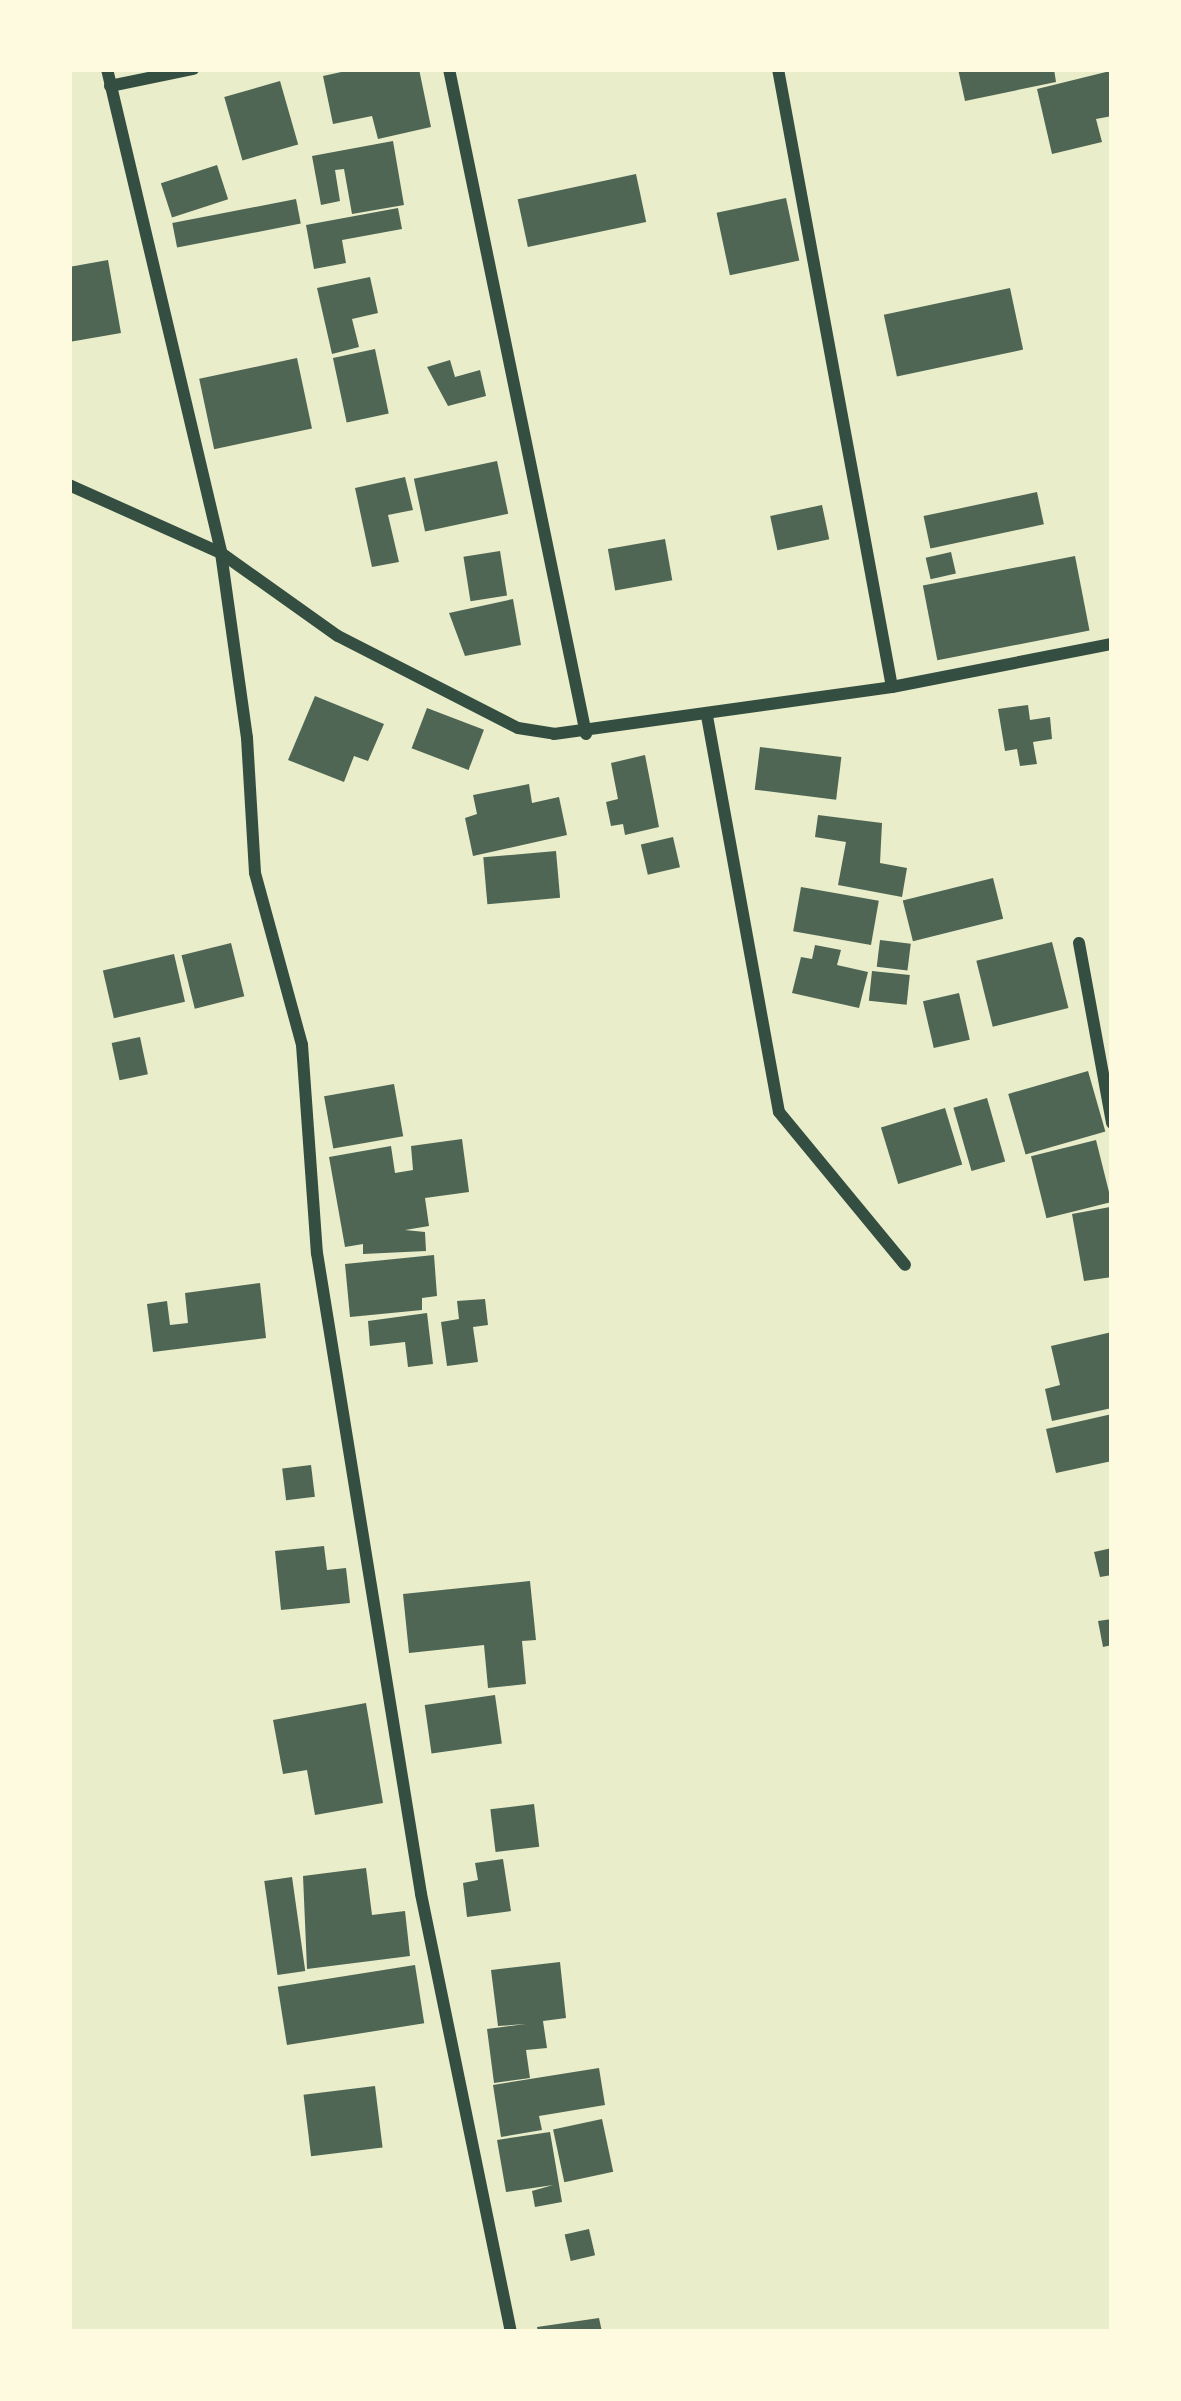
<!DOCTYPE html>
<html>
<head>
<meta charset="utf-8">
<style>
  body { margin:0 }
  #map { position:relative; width:1181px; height:2401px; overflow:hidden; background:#e9edc9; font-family:Barlow,sans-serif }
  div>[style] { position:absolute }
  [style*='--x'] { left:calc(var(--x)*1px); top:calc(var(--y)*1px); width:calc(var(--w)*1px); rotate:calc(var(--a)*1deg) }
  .building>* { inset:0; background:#4f6655; transform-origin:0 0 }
  .minor>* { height:12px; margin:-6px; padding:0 6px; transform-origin:6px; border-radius:6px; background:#344e41 }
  span { translate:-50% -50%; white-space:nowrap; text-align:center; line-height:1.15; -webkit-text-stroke:9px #fefae0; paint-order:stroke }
  .frame { position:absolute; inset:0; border:72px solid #fefae0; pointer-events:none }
</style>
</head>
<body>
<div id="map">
  <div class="building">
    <div style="clip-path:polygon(355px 69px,419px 69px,431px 127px,378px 139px,372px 116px,333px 124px,323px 76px)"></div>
    <div style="clip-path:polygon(958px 69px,1054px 69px,1056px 82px,965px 101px)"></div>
    <div style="clip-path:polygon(1110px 71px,1112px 116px,1096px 119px,1102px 142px,1052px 154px,1037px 89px)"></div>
    <div style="left:280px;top:81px;width:66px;height:58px;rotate:74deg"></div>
    <div style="clip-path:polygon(393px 141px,404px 205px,352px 214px,344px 169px,335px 170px,340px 201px,321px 205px,312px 156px)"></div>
    <div style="left:217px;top:165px;width:36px;height:59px;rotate:72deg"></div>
    <div style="left:636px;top:174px;width:49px;height:121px;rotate:78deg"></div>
    <div style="left:786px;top:198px;width:64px;height:71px;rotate:78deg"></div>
    <div style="left:296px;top:199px;width:25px;height:126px;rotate:79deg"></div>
    <div style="clip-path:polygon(398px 208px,402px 229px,342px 240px,346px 263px,314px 269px,306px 225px)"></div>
    <div style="clip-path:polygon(108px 260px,121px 333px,69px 342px,69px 267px)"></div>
    <div style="clip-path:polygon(370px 277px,378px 313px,352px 319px,359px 347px,332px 354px,317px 288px)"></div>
    <div style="left:1010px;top:288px;width:63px;height:129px;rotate:78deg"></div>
    <div style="left:375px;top:349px;width:66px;height:43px;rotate:78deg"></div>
    <div style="left:297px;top:358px;width:72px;height:100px;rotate:78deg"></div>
    <div style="clip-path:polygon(450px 360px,455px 377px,480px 370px,486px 396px,448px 406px,427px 367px)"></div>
    <div style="left:497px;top:461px;width:54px;height:85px;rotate:78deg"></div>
    <div style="clip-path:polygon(405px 477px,413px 510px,388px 515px,399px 562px,372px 567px,355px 488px)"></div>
    <div style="left:1037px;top:492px;width:33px;height:116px;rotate:78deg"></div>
    <div style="left:822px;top:505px;width:35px;height:53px;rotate:78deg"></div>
    <div style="left:665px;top:539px;width:42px;height:58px;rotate:80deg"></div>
    <div style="left:500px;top:551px;width:45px;height:37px;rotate:81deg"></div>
    <div style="left:951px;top:552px;width:22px;height:26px;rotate:77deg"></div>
    <div style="left:1075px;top:556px;width:76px;height:155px;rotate:79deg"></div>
    <div style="clip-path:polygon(513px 599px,521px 645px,465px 656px,449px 613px)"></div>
    <div style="clip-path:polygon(315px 696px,384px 724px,368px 761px,354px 756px,344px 782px,288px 760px)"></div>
    <div style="clip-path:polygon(1028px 705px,1030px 720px,1050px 717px,1052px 739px,1033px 742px,1037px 764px,1020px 766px,1017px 749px,1005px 751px,998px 709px)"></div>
    <div style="left:427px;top:708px;width:61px;height:43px;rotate:21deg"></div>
    <div style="left:760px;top:747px;width:82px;height:43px;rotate:7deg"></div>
    <div style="clip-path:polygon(645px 755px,659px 827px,625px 835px,623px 824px,611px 826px,606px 802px,618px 799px,611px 763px)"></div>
    <div style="clip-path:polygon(529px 784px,532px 803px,559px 797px,567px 835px,473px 856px,465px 818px,477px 814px,473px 795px)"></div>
    <div style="clip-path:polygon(818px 815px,882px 823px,880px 863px,907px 868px,902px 897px,838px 885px,846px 842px,815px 837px)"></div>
    <div style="left:673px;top:837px;width:31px;height:33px;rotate:77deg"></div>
    <div style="left:556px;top:851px;width:47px;height:73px;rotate:85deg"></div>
    <div style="left:993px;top:878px;width:42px;height:93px;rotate:76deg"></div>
    <div style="left:801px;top:887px;width:79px;height:45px;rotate:10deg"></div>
    <div style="left:880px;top:940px;width:31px;height:27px;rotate:7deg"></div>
    <div style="left:1052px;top:942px;width:68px;height:78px;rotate:76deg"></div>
    <div style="left:231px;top:943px;width:55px;height:51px;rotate:76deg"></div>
    <div style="clip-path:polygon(815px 945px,841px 950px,837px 965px,868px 972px,859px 1008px,792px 993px,801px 957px,812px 959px)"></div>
    <div style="left:174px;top:954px;width:49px;height:73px;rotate:77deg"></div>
    <div style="left:872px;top:971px;width:38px;height:30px;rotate:6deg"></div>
    <div style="left:959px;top:993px;width:48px;height:37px;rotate:77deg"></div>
    <div style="left:140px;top:1037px;width:38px;height:29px;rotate:78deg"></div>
    <div style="left:1088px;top:1071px;width:63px;height:83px;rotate:74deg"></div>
    <div style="left:394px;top:1084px;width:53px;height:71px;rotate:80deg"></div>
    <div style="left:987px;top:1098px;width:66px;height:35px;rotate:74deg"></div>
    <div style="left:945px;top:1108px;width:59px;height:67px;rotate:73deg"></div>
    <div style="clip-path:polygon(462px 1139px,469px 1192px,425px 1198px,429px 1226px,405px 1230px,425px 1232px,426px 1251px,363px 1254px,363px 1244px,345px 1247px,329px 1157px,391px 1146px,395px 1173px,413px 1170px,411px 1146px)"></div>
    <div style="left:1096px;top:1140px;width:64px;height:67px;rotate:76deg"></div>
    <div style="clip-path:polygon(1110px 1207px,1112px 1277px,1084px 1281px,1072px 1214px)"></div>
    <div style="clip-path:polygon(434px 1255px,437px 1296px,422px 1298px,422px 1310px,350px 1317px,345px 1264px)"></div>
    <div style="clip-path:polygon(260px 1283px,266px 1338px,153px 1352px,147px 1304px,167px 1301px,170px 1325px,188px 1323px,185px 1293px)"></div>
    <div style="clip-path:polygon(485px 1299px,488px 1325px,473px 1327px,478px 1362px,447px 1366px,441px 1322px,459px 1319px,457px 1301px)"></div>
    <div style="clip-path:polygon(427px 1313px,433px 1364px,408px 1367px,405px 1342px,370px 1346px,368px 1321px)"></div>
    <div style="clip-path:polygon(1112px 1332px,1112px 1408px,1052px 1421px,1045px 1389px,1060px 1385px,1051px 1346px)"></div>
    <div style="clip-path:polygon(1112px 1414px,1112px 1461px,1056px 1473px,1046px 1429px)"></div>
    <div style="left:311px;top:1465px;width:32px;height:29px;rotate:83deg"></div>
    <div style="clip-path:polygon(324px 1546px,327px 1570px,346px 1568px,350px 1603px,281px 1610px,275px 1551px)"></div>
    <div style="clip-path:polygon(1112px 1548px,1112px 1575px,1100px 1577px,1094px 1552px)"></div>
    <div style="clip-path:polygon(530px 1581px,536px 1640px,522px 1641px,526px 1684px,488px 1688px,484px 1645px,409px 1653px,403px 1594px)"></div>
    <div style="clip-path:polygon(1112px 1619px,1112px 1645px,1103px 1647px,1098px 1621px)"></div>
    <div style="left:495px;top:1695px;width:49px;height:71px;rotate:82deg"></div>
    <div style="clip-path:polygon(366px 1703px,383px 1803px,315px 1815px,307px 1770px,283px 1774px,273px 1720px)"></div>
    <div style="left:534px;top:1804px;width:43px;height:44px;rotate:83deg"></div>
    <div style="clip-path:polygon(503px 1859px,511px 1911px,467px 1917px,463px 1883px,478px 1880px,475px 1863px)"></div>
    <div style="clip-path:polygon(366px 1868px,372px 1915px,405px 1911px,410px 1956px,307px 1969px,303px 1876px)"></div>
    <div style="left:292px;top:1877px;width:95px;height:28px;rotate:82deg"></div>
    <div style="clip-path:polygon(560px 1962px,566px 2018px,543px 2021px,547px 2048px,526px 2050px,530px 2078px,494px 2083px,487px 2029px,526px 2024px,498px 2026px,491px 1970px)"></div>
    <div style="left:415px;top:1965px;width:59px;height:139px;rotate:81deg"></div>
    <div style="clip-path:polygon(599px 2068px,605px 2105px,539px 2116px,542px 2130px,501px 2137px,493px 2085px)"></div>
    <div style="left:375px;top:2086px;width:62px;height:72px;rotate:83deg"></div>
    <div style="left:602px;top:2119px;width:54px;height:50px;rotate:78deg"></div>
    <div style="clip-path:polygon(550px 2132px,562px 2202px,535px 2207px,532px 2191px,553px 2185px,506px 2192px,497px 2140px)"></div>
    <div style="left:589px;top:2229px;width:27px;height:25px;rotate:77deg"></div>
    <div style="clip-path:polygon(599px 2318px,602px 2332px,538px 2332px,537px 2327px)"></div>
  </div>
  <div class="minor">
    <div style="--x:107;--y:69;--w:497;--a:76.7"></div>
    <div style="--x:221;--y:553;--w:187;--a:82"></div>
    <div style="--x:247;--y:738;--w:135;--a:86.6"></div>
    <div style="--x:255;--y:873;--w:178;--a:74.7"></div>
    <div style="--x:302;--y:1045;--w:209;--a:85.9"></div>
    <div style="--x:317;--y:1253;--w:649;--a:80.78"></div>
    <div style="--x:421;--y:1894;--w:447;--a:78.4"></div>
    <div style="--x:449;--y:69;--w:679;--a:78.36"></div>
    <div style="--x:778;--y:69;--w:628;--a:79.55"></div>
    <div style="--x:110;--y:86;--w:85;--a:-11.6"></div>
    <div style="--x:69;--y:485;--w:167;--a:24.1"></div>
    <div style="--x:221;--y:553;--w:143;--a:35.4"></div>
    <div style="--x:338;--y:636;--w:202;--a:27.1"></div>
    <div style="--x:518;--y:728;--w:36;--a:9"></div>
    <div style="--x:554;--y:734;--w:341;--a:-7.9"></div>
    <div style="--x:892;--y:687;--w:224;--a:-11.1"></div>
    <div style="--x:707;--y:716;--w:402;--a:79.7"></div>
    <div style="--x:779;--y:1112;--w:198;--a:50.5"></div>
    <div style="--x:1079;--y:943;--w:183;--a:79.6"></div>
  </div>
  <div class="frame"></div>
</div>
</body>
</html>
